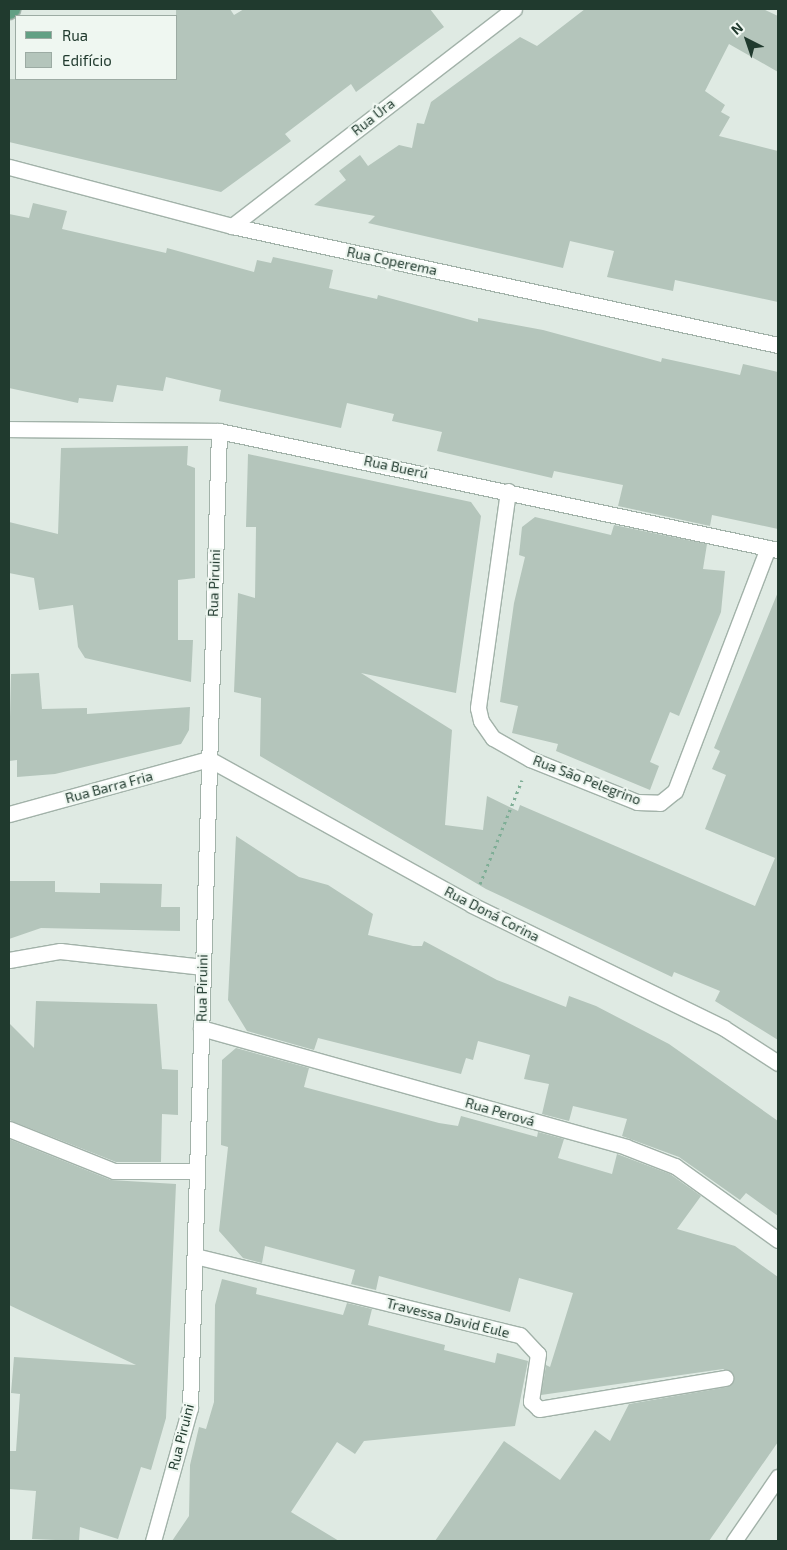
<!DOCTYPE html>
<html>
<head>
<meta charset="utf-8">
<style>
  body { margin:0 }
  #map { position:relative; width:787px; height:1550px; overflow:hidden; background:#dfeae3; font-family:"Exo 2",sans-serif }
  div>[style] { position:absolute }
  [style*='--x'] { left:calc(var(--x)*1px); top:calc(var(--y)*1px); width:calc(var(--w)*1px); rotate:calc(var(--a)*1deg) }
  .building>* { inset:0; background:#b4c5bb }
  .path>* { height:3px; margin-top:-1.5px; transform-origin:0; background:repeating-linear-gradient(90deg,#7fae96 0 2.5px,transparent 0 6.5px) }
  .roads { filter:drop-shadow(1px 0 #a2b2a9) drop-shadow(-1px 0 #a2b2a9) drop-shadow(0 1px #a2b2a9) drop-shadow(0 -1px #a2b2a9) }
  .street>* { height:15px; margin:-7.5px; padding:0 7.5px; transform-origin:7.5px; border-radius:7.5px; background:#fff }
  .primary>* { height:15px; margin:-7.5px; padding:0 7.5px; transform-origin:7.5px; border-radius:7.5px; background:#62a084 }
  span { translate:-50% -50%; white-space:nowrap; text-align:center; line-height:1.15; -webkit-text-stroke:4.5px #eff7f1; paint-order:stroke }
  .street-label { font-size:14px; color:#203a2e }
  .frame { position:absolute; inset:0; border:10px solid #203a2e; pointer-events:none }
  .legend { position:absolute; left:15px; top:15px; width:162px; height:65px; box-sizing:border-box; background:#eff7f1; border:1px solid #9caba3; margin:0; padding:6px 9px; list-style:none; font-size:15px; color:#203a2e }
  .legend li { display:flex; align-items:center; gap:10px; height:25px }
  .legend b { width:25px; border:1px solid #9caba3 }
  .north { position:absolute; left:722px; top:15px; width:50px; height:50px; -webkit-text-stroke:4px #eff7f1; paint-order:stroke; rotate:319deg; font-size:14px; font-weight:700; line-height:20px; text-align:center; color:#203a2e }
  .north::after { content:''; display:block; margin:auto; width:18px; height:22px; background:#203a2e; clip-path:polygon(50% 0,100% 100%,50% 72%,0 100%) }
</style>
</head>
<body>
<div id="map">
  <div class="building">
    <div style="clip-path:polygon(176px 9px,230px 9px,234px 15px,244px 9px,430px 9px,444px 27px,356px 92px,351px 84px,285px 134px,291px 141px,221px 192px,9px 142px,9px 79px,176px 79px)"></div>
    <div style="clip-path:polygon(585px 9px,763px 9px,778px 16px,778px 72px,729px 44px,705px 91px,725px 105px,721px 112px,730px 117px,719px 136px,778px 151px,778px 302px,675px 280px,673px 291px,607px 277px,614px 251px,570px 241px,563px 268px,368px 223px,375px 216px,314px 205px,346px 180px,339px 171px,360px 155px,368px 166px,399px 145px,412px 148px,417px 123px,424px 124px,431px 102px,520px 37px,537px 46px)"></div>
    <div style="clip-path:polygon(33px 203px,67px 211px,62px 229px,166px 253px,167px 248px,254px 272px,257px 260px,271px 263px,273px 257px,333px 270px,329px 288px,377px 299px,378px 295px,478px 322px,478px 318px,543px 330px,661px 362px,662px 358px,740px 375px,743px 364px,778px 372px,778px 529px,712px 515px,710px 526px,618px 506px,623px 485px,554px 471px,552px 478px,437px 451px,442px 432px,392px 421px,394px 414px,347px 403px,341px 428px,219px 401px,221px 390px,166px 377px,163px 391px,117px 385px,113px 402px,79px 398px,78px 403px,9px 388px,9px 214px,29px 218px)"></div>
    <div style="clip-path:polygon(188px 446px,187px 465px,195px 468px,195px 578px,178px 580px,178px 640px,193px 640px,191px 682px,85px 658px,78px 647px,73px 605px,39px 610px,34px 578px,9px 573px,9px 522px,58px 534px,61px 448px)"></div>
    <div style="clip-path:polygon(248px 454px,471px 502px,481px 516px,456px 693px,361px 673px,452px 730px,445px 825px,483px 830px,487px 796px,518px 811px,520px 805px,755px 906px,775px 858px,705px 829px,726px 775px,712px 769px,720px 751px,714px 748px,778px 592px,778px 1040px,715px 1001px,720px 991px,674px 972px,672px 977px,486px 889px,260px 756px,261px 698px,234px 692px,238px 593px,255px 598px,256px 527px,246px 527px)"></div>
    <div style="clip-path:polygon(535px 517px,611px 535px,614px 525px,707px 544px,703px 569px,725px 571px,721px 612px,679px 716px,670px 712px,650px 762px,659px 766px,650px 790px,556px 751px,558px 744px,512px 733px,518px 706px,500px 702px,514px 603px,525px 557px,519px 555px,522px 527px)"></div>
    <div style="clip-path:polygon(39px 673px,42px 709px,87px 708px,87px 714px,190px 707px,189px 730px,181px 744px,55px 774px,17px 777px,17px 760px,9px 761px,11px 674px)"></div>
    <div style="clip-path:polygon(236px 836px,299px 877px,328px 885px,373px 914px,368px 935px,413px 946px,422px 946px,424px 941px,497px 980px,566px 1007px,569px 996px,596px 1006px,669px 1044px,778px 1121px,778px 1216px,746px 1193px,740px 1200px,679px 1157px,622px 1136px,627px 1119px,573px 1106px,569px 1121px,542px 1114px,549px 1084px,524px 1079px,530px 1055px,478px 1041px,473px 1060px,466px 1058px,461px 1074px,318px 1038px,314px 1050px,247px 1031px,228px 1000px)"></div>
    <div style="clip-path:polygon(9px 881px,55px 881px,55px 892px,100px 893px,100px 883px,162px 884px,161px 907px,180px 907px,180px 931px,41px 928px,9px 939px)"></div>
    <div style="clip-path:polygon(36px 1001px,157px 1004px,162px 1069px,178px 1070px,178px 1115px,162px 1114px,161px 1162px,116px 1162px,9px 1120px,9px 1023px,34px 1048px)"></div>
    <div style="clip-path:polygon(236px 1048px,309px 1068px,304px 1087px,439px 1123px,458px 1126px,461px 1116px,537px 1137px,538px 1132px,564px 1139px,558px 1158px,612px 1174px,617px 1154px,670px 1174px,701px 1196px,677px 1229px,735px 1246px,778px 1277px,778px 1442px,709px 1541px,435px 1541px,504px 1441px,560px 1480px,595px 1430px,610px 1441px,629px 1404px,727px 1387px,734px 1376px,723px 1369px,541px 1395px,546px 1365px,550px 1367px,573px 1293px,519px 1278px,510px 1312px,379px 1276px,376px 1290px,351px 1284px,355px 1270px,265px 1246px,262px 1263px,243px 1258px,219px 1231px,228px 1147px,221px 1145px,222px 1060px)"></div>
    <div style="clip-path:polygon(9px 1139px,111px 1180px,176px 1184px,166px 1418px,151px 1470px,141px 1467px,118px 1539px,80px 1527px,79px 1541px,32px 1539px,36px 1491px,9px 1489px,9px 1451px,16px 1451px,20px 1394px,11px 1393px,14px 1357px,136px 1365px,9px 1305px)"></div>
    <div style="clip-path:polygon(222px 1279px,257px 1288px,256px 1294px,343px 1315px,347px 1303px,372px 1309px,368px 1325px,445px 1345px,444px 1350px,495px 1363px,497px 1353px,528px 1361px,515px 1426px,364px 1441px,355px 1454px,337px 1442px,291px 1512px,339px 1541px,172px 1541px,189px 1516px,190px 1465px,199px 1427px,206px 1429px,214px 1402px,215px 1305px)"></div>
  </div>
  <div class="path">
    <div style="--x:480;--y:884;--w:112;--a:-68"></div>
  </div>
  <div class="roads">
    <div class="street">
      <div style="--x:9;--y:167;--w:231;--a:14.8"></div>
      <div style="--x:232;--y:226;--w:559;--a:12.3"></div>
      <div style="--x:232;--y:226;--w:356;--a:-37.6"></div>
      <div style="--x:9;--y:429;--w:210;--a:0.5"></div>
      <div style="--x:219;--y:431;--w:572;--a:12.02"></div>
      <div style="--x:508;--y:491;--w:219;--a:97.9"></div>
      <div style="--x:478;--y:708;--w:13;--a:77"></div>
      <div style="--x:481;--y:721;--w:21;--a:55"></div>
      <div style="--x:493;--y:738;--w:43;--a:29.6"></div>
      <div style="--x:530;--y:759;--w:115;--a:21.9"></div>
      <div style="--x:637;--y:802;--w:23;--a:2"></div>
      <div style="--x:660;--y:803;--w:19;--a:-39"></div>
      <div style="--x:675;--y:791;--w:260;--a:-69.1"></div>
      <div style="--x:209;--y:759;--w:301;--a:29"></div>
      <div style="--x:472;--y:905;--w:280;--a:26"></div>
      <div style="--x:724;--y:1028;--w:64;--a:32.9"></div>
      <div style="--x:9;--y:814;--w:207;--a:-15.4"></div>
      <div style="--x:9;--y:960;--w:52;--a:-10"></div>
      <div style="--x:60;--y:951;--w:144;--a:6.4"></div>
      <div style="--x:201;--y:1028;--w:441;--a:15.6"></div>
      <div style="--x:626;--y:1147;--w:53;--a:21.2"></div>
      <div style="--x:675;--y:1166;--w:127;--a:35.7"></div>
      <div style="--x:9;--y:1129;--w:113;--a:21.8"></div>
      <div style="--x:114;--y:1171;--w:83;--a:0"></div>
      <div style="--x:195;--y:1256;--w:334;--a:13.7"></div>
      <div style="--x:520;--y:1335;--w:26;--a:47"></div>
      <div style="--x:538;--y:1354;--w:48;--a:98.5"></div>
      <div style="--x:531;--y:1401;--w:11;--a:45"></div>
      <div style="--x:539;--y:1409;--w:189;--a:-9.5"></div>
      <div style="--x:153;--y:1541;--w:138;--a:-74.5"></div>
      <div style="--x:190;--y:1408;--w:977;--a:-88.3"></div>
      <div style="--x:734;--y:1541;--w:78;--a:-55.5"></div>
    </div>
    <div class="primary">
      <div style="--x:9;--y:11;--w:4;--a:-34"></div>
    </div>
  </div>
  <div class="street-label">
    <span style="left:373px;top:117px;rotate:-38deg">Rua Úra</span>
    <span style="left:392px;top:261px;rotate:12deg">Rua Coperema</span>
    <span style="left:396px;top:467px;rotate:12deg">Rua Buerú</span>
    <span style="left:214px;top:583px;rotate:-88deg">Rua Piruini</span>
    <span style="left:587px;top:780px;rotate:21deg">Rua São Pelegrino</span>
    <span style="left:109px;top:787px;rotate:-15deg">Rua Barra Fria</span>
    <span style="left:492px;top:914px;rotate:27deg">Rua Doná Corina</span>
    <span style="left:202px;top:988px;rotate:-89deg">Rua Piruini</span>
    <span style="left:500px;top:1112px;rotate:16deg">Rua Perová</span>
    <span style="left:448px;top:1318px;rotate:14deg">Travessa David Eule</span>
    <span style="left:181px;top:1437px;rotate:-76deg">Rua Piruini</span>
  </div>
  <div class="frame"></div>
  <ul class="legend">
  <li><b style="height:6px;background:#62a084"></b>Rua</li>
  <li><b style="height:14px;background:#b4c5bb"></b>Edifício</li>
  </ul>
  <div class="north">N</div>
</div>
</body>
</html>
